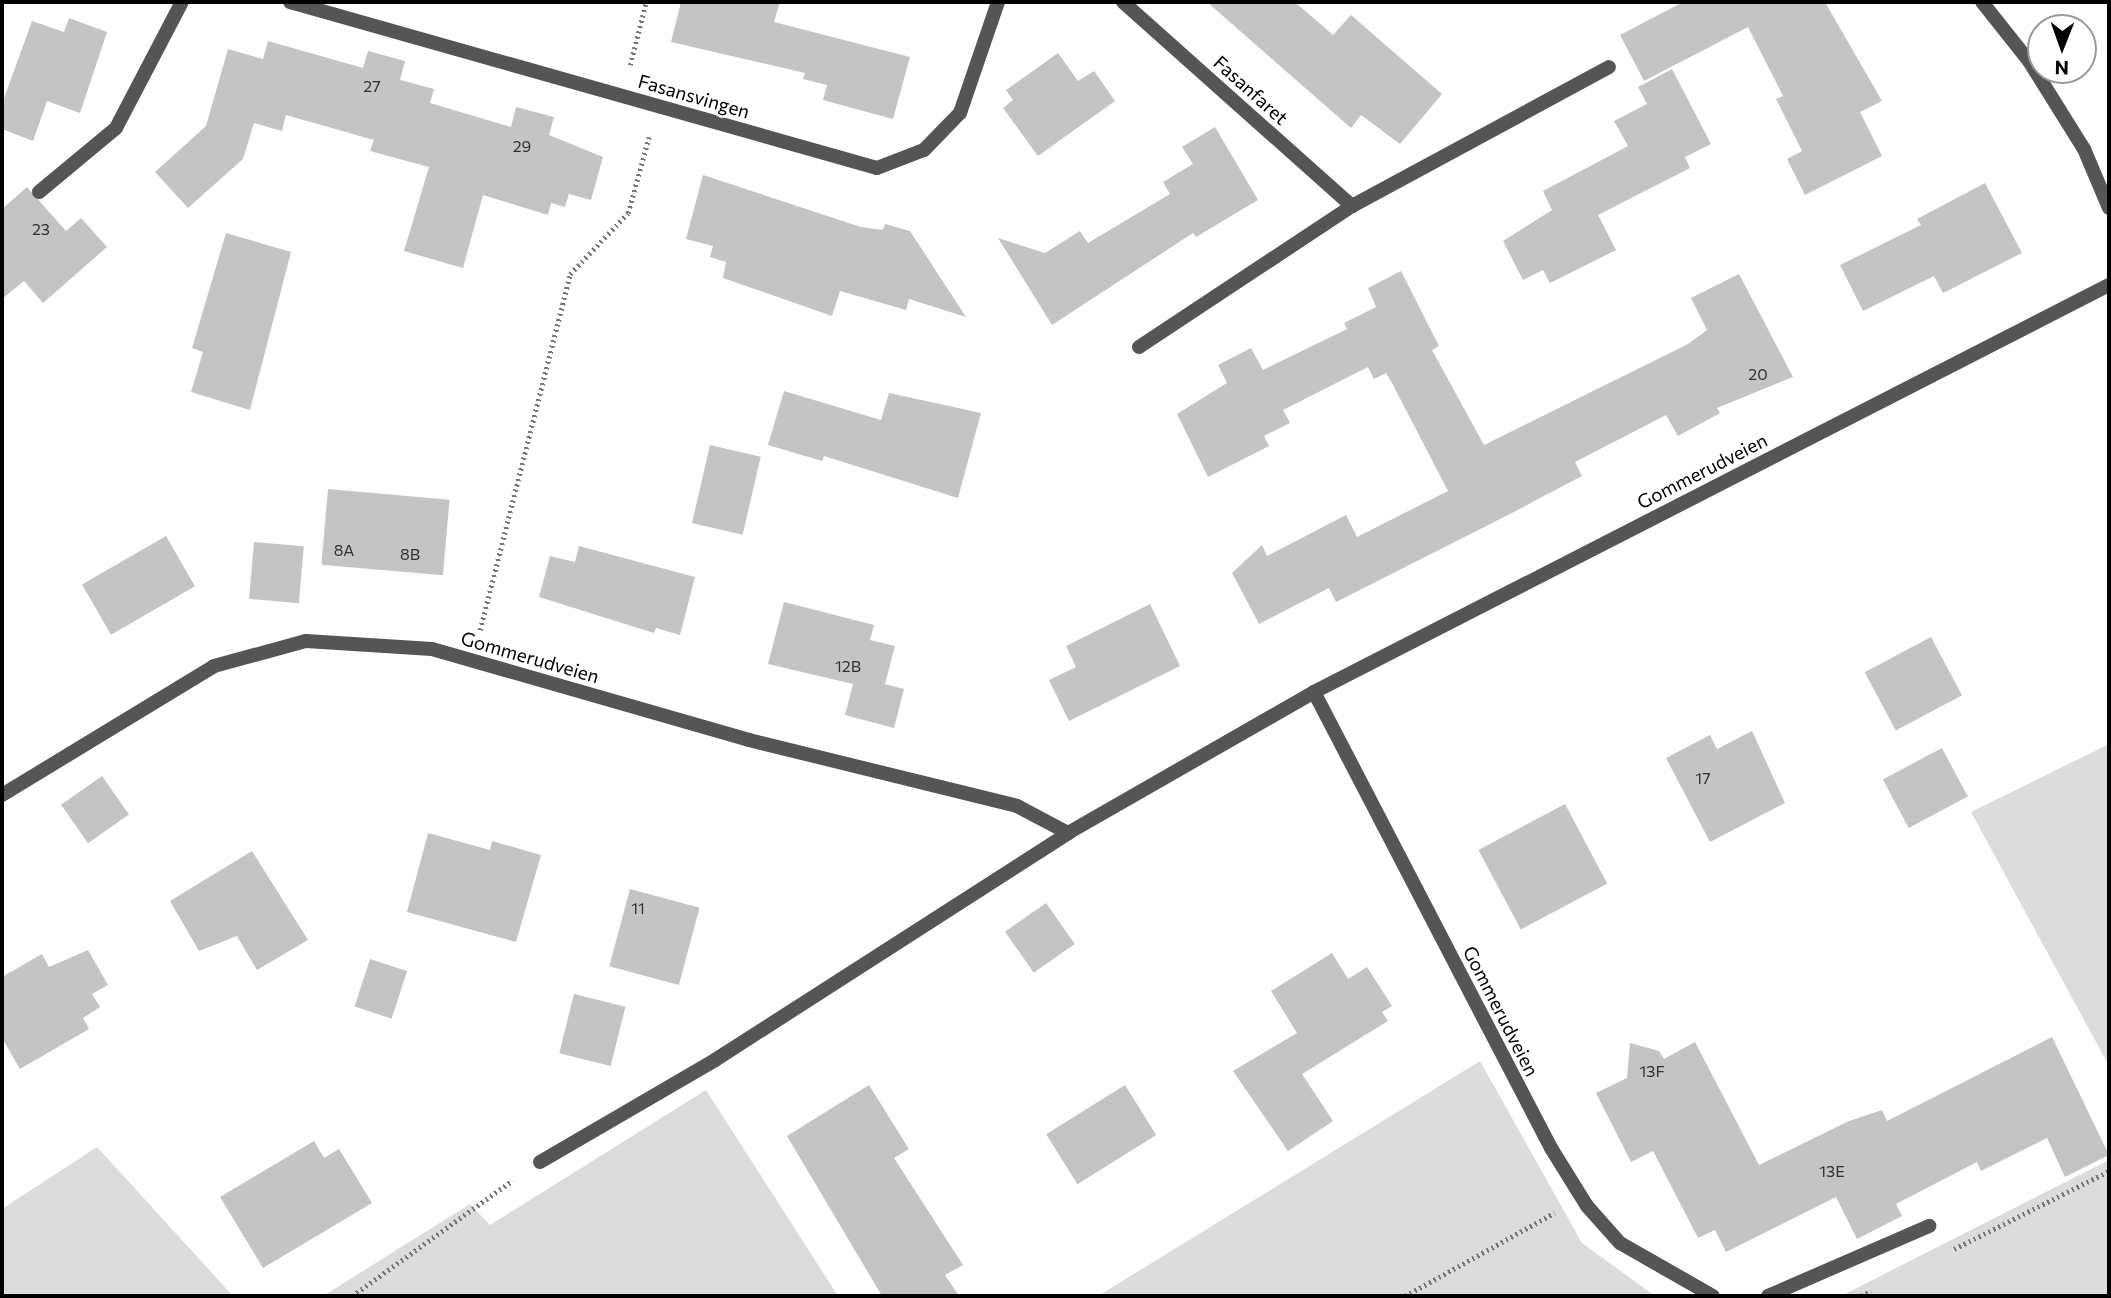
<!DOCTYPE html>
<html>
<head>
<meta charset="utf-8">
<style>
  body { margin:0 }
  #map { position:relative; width:2111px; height:1298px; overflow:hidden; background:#fff; font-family:Commissioner,sans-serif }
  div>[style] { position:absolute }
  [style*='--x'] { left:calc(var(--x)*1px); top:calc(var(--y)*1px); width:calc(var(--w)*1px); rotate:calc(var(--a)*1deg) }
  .green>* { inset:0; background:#dcdcdc }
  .building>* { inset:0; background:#c4c4c4; transform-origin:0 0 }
  .path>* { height:4.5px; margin-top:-2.25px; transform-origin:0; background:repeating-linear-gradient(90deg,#777 0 2px,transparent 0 5.5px) }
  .minor>* { height:14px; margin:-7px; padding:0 7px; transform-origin:7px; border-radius:7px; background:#555 }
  span { translate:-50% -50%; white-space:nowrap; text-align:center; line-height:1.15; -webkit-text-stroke:5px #fff; paint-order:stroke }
  .number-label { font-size:16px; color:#313131 }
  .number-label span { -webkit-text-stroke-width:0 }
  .street-label { font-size:19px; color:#000 }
  .frame { position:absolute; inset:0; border:4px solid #000; pointer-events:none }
  .north { position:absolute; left:2027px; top:14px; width:70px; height:70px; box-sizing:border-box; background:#fff; border:2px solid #999; border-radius:50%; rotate:181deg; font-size:19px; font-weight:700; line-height:28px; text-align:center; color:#000 }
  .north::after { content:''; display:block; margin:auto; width:24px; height:32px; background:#000; clip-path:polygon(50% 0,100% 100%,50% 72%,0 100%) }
</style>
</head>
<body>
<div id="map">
  <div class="green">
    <div style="clip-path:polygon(2109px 744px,2109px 1066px,1971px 812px)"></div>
    <div style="clip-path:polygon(1480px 1061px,1582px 1243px,1655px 1296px,1098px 1296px)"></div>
    <div style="clip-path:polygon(706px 1090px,838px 1296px,323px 1296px,470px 1204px,490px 1225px)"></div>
    <div style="clip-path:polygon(97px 1147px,233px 1296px,2px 1296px,2px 1209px)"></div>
    <div style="clip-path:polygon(2109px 1160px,2109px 1296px,1841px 1296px)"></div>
  </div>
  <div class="building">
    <div style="clip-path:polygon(681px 2px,780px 2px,774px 22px,910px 57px,893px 119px,823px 100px,827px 85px,803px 79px,805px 73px,671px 42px)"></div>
    <div style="clip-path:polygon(1207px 2px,1295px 2px,1333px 35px,1351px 15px,1442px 94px,1400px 144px,1361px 115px,1351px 128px)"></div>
    <div style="clip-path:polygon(1683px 2px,1825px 2px,1882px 101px,1860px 112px,1882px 156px,1805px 195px,1787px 159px,1802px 151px,1776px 99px,1783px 96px,1748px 27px,1644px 81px,1620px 35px)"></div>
    <div style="clip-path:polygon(69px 18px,107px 32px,80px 113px,47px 101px,33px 141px,2px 129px,2px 104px,32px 21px,64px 32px)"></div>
    <div style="clip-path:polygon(268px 41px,363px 68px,368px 51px,405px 61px,400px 80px,434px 89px,430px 103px,511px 127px,516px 107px,554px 117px,549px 135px,603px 157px,591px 200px,569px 194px,565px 207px,551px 203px,548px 215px,483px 195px,463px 268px,404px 251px,429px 167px,370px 151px,374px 140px,286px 115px,282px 131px,254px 123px,243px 159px,188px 208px,155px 172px,206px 126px,228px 49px,263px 59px)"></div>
    <div style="clip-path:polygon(1058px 53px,1078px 81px,1094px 71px,1115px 101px,1038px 156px,1003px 108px,1013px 100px,1006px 90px)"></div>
    <div style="clip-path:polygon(1672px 69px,1711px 144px,1685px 157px,1690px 168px,1598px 215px,1616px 250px,1550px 283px,1543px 270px,1523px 280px,1503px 241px,1552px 210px,1543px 191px,1628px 146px,1614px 121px,1647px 104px,1638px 87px)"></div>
    <div style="clip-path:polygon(1215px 127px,1258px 200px,1196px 237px,1193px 233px,1052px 325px,998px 238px,1045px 253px,1080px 231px,1088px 243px,1170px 194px,1163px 182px,1193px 164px,1182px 147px)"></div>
    <div style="clip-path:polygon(703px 175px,861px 227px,883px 230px,885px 224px,910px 231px,966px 317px,909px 299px,906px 310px,840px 291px,832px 316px,723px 278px,726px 262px,710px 257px,713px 246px,686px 239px)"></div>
    <div style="clip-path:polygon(1985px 183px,2022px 253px,1943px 293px,1934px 276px,1863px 311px,1840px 265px,1921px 225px,1917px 219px)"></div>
    <div style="clip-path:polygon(27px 187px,66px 231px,81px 218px,107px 247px,43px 303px,24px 281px,2px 299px,2px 209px)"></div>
    <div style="clip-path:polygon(226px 233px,291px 252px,250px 410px,191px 392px,203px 352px,192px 348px)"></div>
    <div style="clip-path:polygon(1401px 271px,1439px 346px,1432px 350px,1484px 445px,1688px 344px,1707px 330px,1691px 298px,1739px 274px,1793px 377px,1717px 408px,1720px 413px,1678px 436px,1666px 415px,1575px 462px,1582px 476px,1508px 515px,1336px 602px,1329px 588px,1259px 624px,1232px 573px,1262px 545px,1267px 556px,1346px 515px,1357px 537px,1448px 491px,1392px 383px,1386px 373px,1374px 379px,1368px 367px,1283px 410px,1290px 423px,1264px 436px,1269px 446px,1208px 477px,1177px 414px,1227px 383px,1218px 365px,1251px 348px,1263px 370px,1347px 329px,1344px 323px,1376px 307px,1368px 288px)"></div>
    <div style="clip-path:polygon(784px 391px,881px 420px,889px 393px,981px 413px,958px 498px,824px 456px,822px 461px,768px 445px)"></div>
    <div style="left:710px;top:445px;width:52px;height:80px;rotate:13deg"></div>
    <div style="left:328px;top:489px;width:122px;height:76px;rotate:5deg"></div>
    <div style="left:166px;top:536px;width:58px;height:97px;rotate:60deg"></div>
    <div style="left:254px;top:542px;width:50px;height:57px;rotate:5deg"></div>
    <div style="clip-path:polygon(579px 546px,695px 577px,680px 635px,656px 628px,654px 633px,539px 597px,550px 556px,575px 562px)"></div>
    <div style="clip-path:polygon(784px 602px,874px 625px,870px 640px,895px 646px,885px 684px,904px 689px,894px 728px,845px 715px,853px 684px,768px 664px)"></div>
    <div style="clip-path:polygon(1150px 604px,1180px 666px,1069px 721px,1049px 680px,1076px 667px,1066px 646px)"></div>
    <div style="left:1931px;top:637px;width:66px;height:75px;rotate:62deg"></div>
    <div style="clip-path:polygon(1752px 731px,1785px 803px,1710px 842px,1666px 758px,1710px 735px,1717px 749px)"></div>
    <div style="left:1942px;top:748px;width:55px;height:67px;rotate:62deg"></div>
    <div style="left:102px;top:776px;width:47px;height:50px;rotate:55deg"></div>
    <div style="left:1565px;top:804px;width:90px;height:98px;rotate:62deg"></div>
    <div style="clip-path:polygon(428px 833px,490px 850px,492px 841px,541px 855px,516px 942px,407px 912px)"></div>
    <div style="clip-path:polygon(252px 851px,308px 940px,257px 970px,237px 936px,199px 951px,170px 901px)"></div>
    <div style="left:630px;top:889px;width:72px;height:80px;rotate:15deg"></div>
    <div style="left:1046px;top:903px;width:50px;height:50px;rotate:55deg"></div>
    <div style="clip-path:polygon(88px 950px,108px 985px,92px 994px,100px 1007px,83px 1018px,89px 1029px,20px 1069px,2px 1038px,2px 977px,42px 954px,49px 967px)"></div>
    <div style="clip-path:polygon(1332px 953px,1348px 979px,1367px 967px,1392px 1006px,1382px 1012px,1388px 1021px,1302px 1074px,1333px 1121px,1288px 1151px,1233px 1071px,1297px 1033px,1271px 991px)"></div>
    <div style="left:370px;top:959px;width:39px;height:50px;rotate:18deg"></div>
    <div style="left:574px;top:994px;width:53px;height:61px;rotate:14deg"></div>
    <div style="clip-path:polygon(2052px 1037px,2109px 1155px,2065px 1177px,2047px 1138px,1981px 1171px,1977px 1162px,1896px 1204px,1902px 1216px,1857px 1239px,1836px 1197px,1726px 1252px,1715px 1230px,1698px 1238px,1653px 1151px,1631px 1162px,1596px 1093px,1627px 1078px,1630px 1043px,1659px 1051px,1664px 1059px,1695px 1042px,1759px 1165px,1849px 1121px,1882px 1110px,1887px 1121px)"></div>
    <div style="clip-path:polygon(869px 1085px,909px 1149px,894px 1158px,963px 1265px,945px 1275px,959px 1296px,882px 1296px,787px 1136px)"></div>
    <div style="left:1125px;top:1085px;width:59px;height:93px;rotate:58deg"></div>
    <div style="clip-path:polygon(314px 1141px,324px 1158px,339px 1149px,372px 1203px,263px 1268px,220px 1197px)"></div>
  </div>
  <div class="path">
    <div style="--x:630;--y:65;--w:65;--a:-75.7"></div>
    <div style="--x:480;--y:630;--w:367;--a:-75.8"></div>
    <div style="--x:570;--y:274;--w:84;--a:-46.4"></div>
    <div style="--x:628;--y:213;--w:79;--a:-74.6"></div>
    <div style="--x:1954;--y:1249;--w:174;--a:-26.7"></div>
    <div style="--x:352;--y:1296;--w:198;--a:-35.8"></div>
    <div style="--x:1405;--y:1296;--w:171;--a:-29.1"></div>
    <div style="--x:1861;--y:1296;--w:11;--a:-27"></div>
  </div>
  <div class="minor">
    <div style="--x:290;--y:2;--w:610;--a:15.79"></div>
    <div style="--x:877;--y:168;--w:50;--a:-21"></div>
    <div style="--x:924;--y:150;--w:52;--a:-45.8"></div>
    <div style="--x:960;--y:113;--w:117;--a:-71.1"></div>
    <div style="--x:1123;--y:2;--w:307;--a:41.7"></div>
    <div style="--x:1982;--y:2;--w:75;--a:51.5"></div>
    <div style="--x:2029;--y:61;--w:104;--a:58"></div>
    <div style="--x:2084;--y:149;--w:64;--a:67"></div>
    <div style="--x:39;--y:192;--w:100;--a:-39.7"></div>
    <div style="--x:116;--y:128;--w:142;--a:-62.4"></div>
    <div style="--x:1139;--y:347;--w:255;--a:-33.5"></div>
    <div style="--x:1352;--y:206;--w:292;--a:-28.4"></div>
    <div style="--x:1314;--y:692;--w:514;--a:62.54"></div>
    <div style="--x:1551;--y:1148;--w:68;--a:58.2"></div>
    <div style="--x:1587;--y:1206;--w:50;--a:48.3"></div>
    <div style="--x:1620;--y:1243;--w:107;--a:29.7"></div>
    <div style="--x:2;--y:795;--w:248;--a:-31.3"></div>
    <div style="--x:214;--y:666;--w:95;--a:-15.2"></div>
    <div style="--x:306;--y:641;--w:126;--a:3.6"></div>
    <div style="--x:432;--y:649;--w:330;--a:16"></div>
    <div style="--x:749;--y:740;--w:276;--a:13.8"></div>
    <div style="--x:1017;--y:806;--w:58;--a:27.9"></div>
    <div style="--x:540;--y:1162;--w:203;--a:-30.2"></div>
    <div style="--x:715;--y:1060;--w:420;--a:-32.7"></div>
    <div style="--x:1068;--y:833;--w:284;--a:-29.8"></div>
    <div style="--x:1314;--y:692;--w:893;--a:-27.11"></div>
    <div style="--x:1768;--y:1296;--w:176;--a:-23.5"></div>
  </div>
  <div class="number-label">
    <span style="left:372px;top:86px">27</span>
    <span style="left:522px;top:146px">29</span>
    <span style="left:41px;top:229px">23</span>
    <span style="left:1758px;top:374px">20</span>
    <span style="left:344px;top:550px">8A</span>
    <span style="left:410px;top:554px">8B</span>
    <span style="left:848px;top:666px">12B</span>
    <span style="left:1703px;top:778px">17</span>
    <span style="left:638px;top:908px">11</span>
    <span style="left:1652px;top:1071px">13F</span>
    <span style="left:1832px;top:1171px">13E</span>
  </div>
  <div class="street-label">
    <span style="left:1251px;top:90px;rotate:42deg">Fasanfaret</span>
    <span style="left:694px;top:96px;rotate:16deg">Fasansvingen</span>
    <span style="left:1702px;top:471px;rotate:-27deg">Gommerudveien</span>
    <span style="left:530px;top:657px;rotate:16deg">Gommerudveien</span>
    <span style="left:1501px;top:1011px;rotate:63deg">Gommerudveien</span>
  </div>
  <div class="frame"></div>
  <div class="north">N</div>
</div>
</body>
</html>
